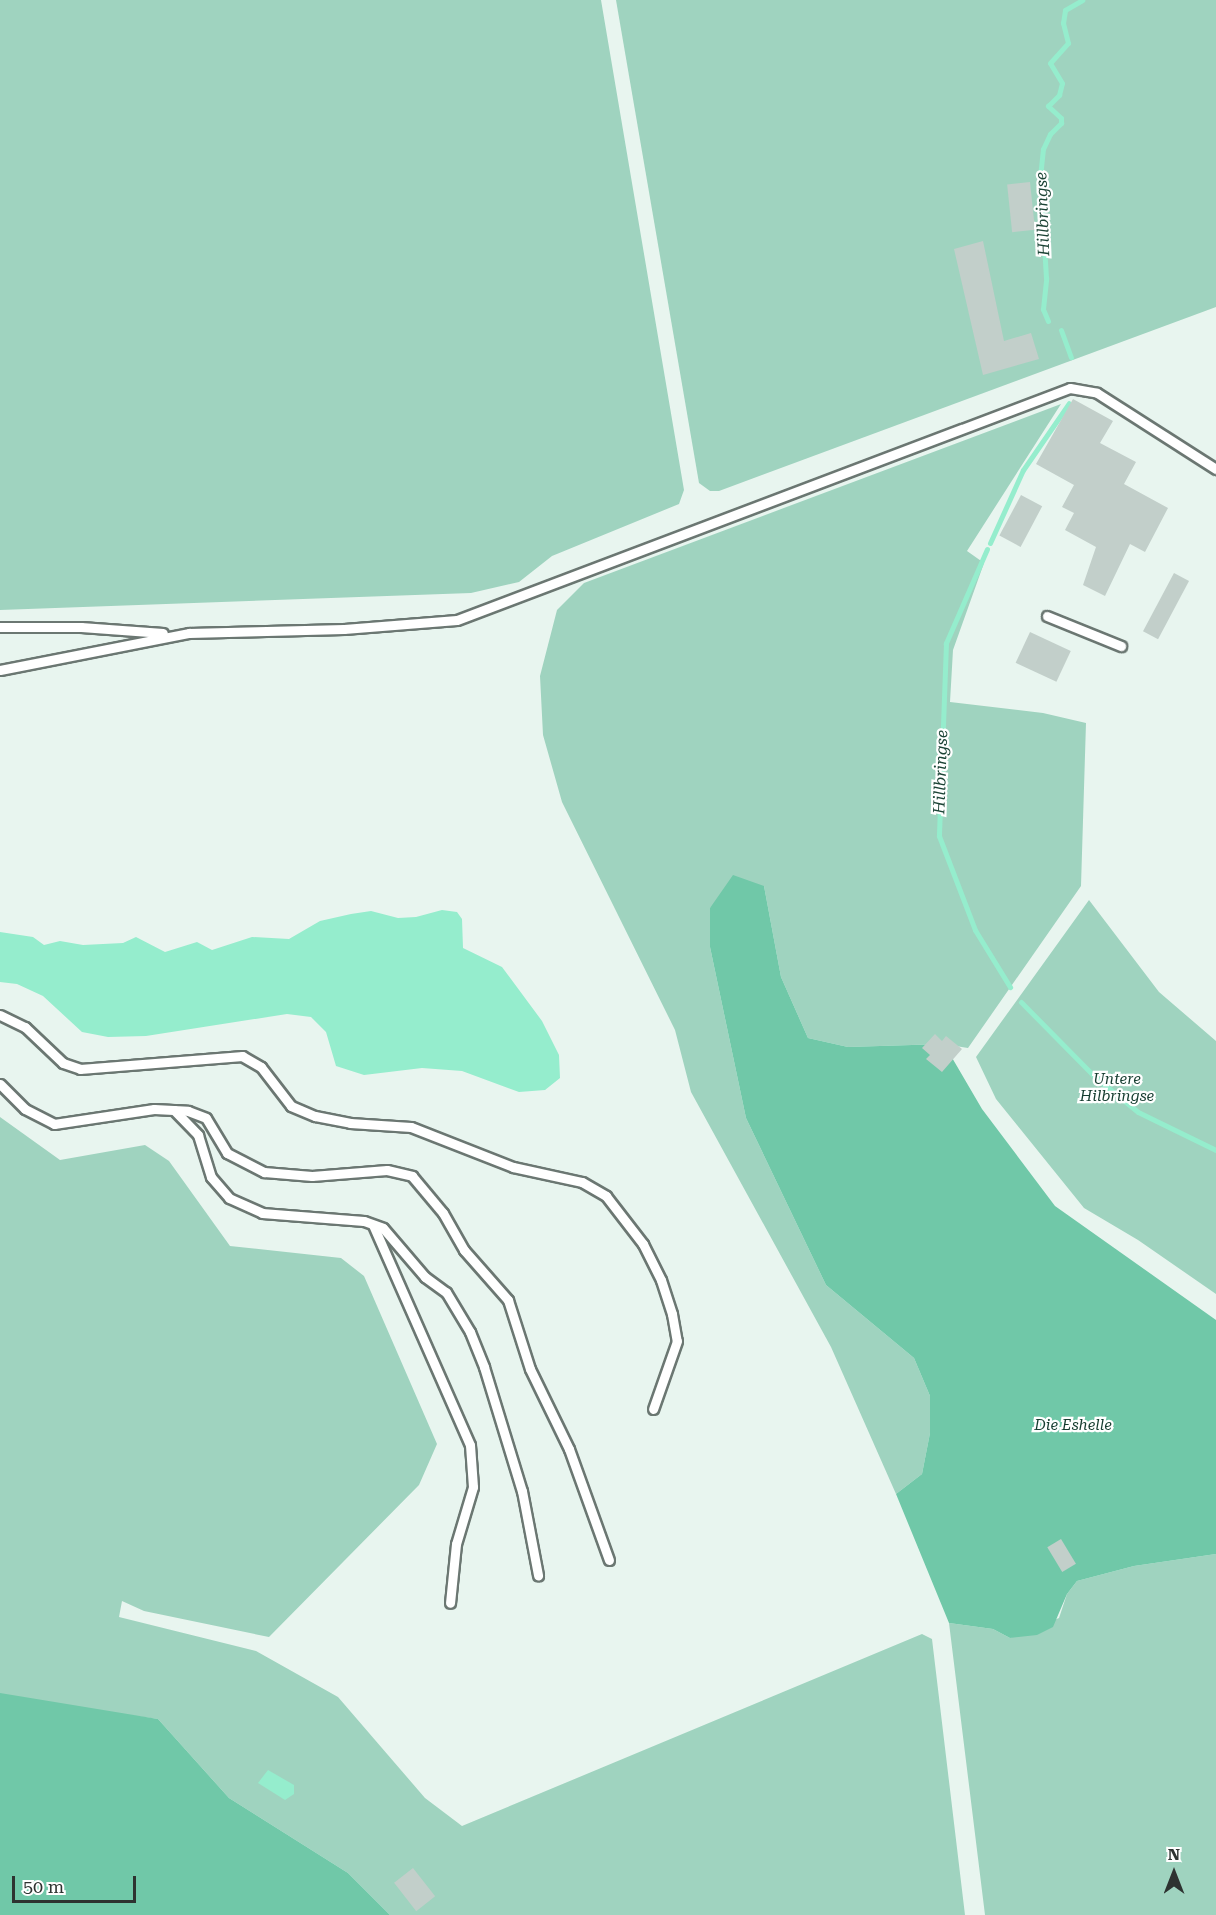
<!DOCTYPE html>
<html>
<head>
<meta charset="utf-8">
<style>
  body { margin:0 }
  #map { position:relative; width:1216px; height:1915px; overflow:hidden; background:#e8f5ef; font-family:"Roboto Serif",serif }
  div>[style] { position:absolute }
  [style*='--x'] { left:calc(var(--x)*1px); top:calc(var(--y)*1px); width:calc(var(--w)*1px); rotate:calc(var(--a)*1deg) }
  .green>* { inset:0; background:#9fd3bf }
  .forest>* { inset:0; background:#70c8a8 }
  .water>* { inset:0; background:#95edcd }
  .stream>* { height:5px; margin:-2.5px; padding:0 2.5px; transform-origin:2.5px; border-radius:2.5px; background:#95edcd }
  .building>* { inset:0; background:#c2cfca; transform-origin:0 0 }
  .roads { filter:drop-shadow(2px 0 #6b7772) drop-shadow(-2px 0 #6b7772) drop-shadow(0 2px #6b7772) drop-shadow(0 -2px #6b7772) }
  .lane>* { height:9px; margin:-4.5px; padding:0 4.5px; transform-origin:4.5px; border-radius:4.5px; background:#fff }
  span { translate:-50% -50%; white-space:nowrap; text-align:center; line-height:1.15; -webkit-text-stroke:4.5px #fff; paint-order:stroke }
  .park-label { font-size:15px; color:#153c2f; font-style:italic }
  .water-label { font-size:16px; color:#1c4436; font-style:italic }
  .north { position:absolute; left:1144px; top:1843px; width:60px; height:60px; -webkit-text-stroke:4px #fff; paint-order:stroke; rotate:0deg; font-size:16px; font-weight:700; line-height:24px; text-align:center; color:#2e3331 }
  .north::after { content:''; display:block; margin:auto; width:21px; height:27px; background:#2e3331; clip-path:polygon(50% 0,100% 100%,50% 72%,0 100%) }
  .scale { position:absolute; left:12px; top:1876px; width:124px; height:27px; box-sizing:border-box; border:3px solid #2e3331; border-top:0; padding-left:8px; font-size:18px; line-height:21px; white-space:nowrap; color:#2e3331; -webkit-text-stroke:4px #fff; paint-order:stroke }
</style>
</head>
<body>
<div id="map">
  <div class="green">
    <div style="clip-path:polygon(0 0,601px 0,684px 490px,679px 504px,552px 556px,519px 582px,471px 593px,0 610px)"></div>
    <div style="clip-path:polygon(616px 0,1216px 0,1216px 307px,719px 491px,710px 491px,699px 483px)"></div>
    <div style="clip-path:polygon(1061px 404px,967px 551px,984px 563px,953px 650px,950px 702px,1043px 713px,1086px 723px,1081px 886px,968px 1048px,943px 1044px,848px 1047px,808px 1038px,781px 977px,764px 886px,710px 908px,710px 947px,746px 1118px,826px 1285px,914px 1358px,930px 1396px,930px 1433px,922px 1474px,896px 1494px,831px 1347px,691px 1092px,675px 1030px,562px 802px,543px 735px,540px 676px,557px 610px,584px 583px)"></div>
    <div style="clip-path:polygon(1089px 900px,1159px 992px,1216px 1041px,1216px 1294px,1138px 1240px,1084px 1208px,996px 1099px,976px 1057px)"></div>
    <div style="clip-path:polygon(0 1117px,60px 1160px,145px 1145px,169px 1161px,230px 1246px,341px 1258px,364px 1276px,437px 1444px,419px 1485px,269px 1637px,144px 1611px,122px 1601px,119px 1617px,256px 1651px,338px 1697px,425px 1798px,462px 1826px,922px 1634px,932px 1639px,965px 1915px,390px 1915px,348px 1873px,229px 1798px,158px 1719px,0 1698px)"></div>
    <div style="clip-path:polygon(1216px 1554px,1216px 1915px,985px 1915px,949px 1623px,993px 1629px,1010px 1638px,1059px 1618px,1067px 1594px,1077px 1581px,1134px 1566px)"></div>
  </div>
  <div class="forest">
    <div style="clip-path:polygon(733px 875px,764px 886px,781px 977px,808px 1038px,848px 1047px,944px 1044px,982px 1109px,1055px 1206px,1216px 1320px,1216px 1554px,1134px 1566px,1077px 1581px,1067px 1594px,1053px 1627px,1037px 1635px,1010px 1638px,993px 1629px,949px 1623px,896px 1494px,922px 1474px,930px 1433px,930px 1396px,914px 1358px,826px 1285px,746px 1118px,710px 947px,710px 908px)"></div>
    <div style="clip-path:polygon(0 1693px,158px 1719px,229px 1798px,348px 1873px,390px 1915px,0 1915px)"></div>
  </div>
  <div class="water">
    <div style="clip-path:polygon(442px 910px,457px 912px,462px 919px,463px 948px,502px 967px,542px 1021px,559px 1055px,560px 1078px,545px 1090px,519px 1092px,462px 1071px,422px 1068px,364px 1075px,336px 1066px,326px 1032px,311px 1017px,287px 1014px,146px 1036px,108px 1037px,82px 1032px,43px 996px,17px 984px,0 982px,0 932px,33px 937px,44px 945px,60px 941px,83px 945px,123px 943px,136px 937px,165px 952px,197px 942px,212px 950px,252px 937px,289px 939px,320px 921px,351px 914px,371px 911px,398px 918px,416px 917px)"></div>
    <div style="clip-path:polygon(268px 1770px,294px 1785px,294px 1794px,285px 1800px,258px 1783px)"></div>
  </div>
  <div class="stream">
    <div style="--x:1048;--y:321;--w:13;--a:-113"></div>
    <div style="--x:1043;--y:309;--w:31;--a:-84"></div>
    <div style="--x:1046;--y:278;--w:101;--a:-93.4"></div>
    <div style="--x:1040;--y:177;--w:28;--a:-84"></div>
    <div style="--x:1043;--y:149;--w:17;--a:-65"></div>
    <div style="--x:1050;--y:134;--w:16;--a:-45"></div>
    <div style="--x:1061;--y:123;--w:5;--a:-90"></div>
    <div style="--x:1061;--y:118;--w:18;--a:-137"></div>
    <div style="--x:1048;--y:106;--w:16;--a:-45"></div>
    <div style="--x:1059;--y:95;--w:12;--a:-76"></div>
    <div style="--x:1062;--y:83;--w:23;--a:-121"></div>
    <div style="--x:1050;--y:63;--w:27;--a:-48"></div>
    <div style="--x:1068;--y:43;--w:21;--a:-104"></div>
    <div style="--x:1063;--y:23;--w:13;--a:-81"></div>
    <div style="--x:1065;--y:10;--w:20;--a:-30"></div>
    <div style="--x:1061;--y:330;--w:29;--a:70"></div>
    <div style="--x:990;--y:543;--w:80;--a:-65.7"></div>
    <div style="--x:1023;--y:470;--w:81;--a:-55.5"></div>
    <div style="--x:987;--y:549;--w:103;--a:113.6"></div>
    <div style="--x:946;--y:643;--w:193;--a:92.1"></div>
    <div style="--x:939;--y:836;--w:101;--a:69"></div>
    <div style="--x:975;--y:930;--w:67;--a:58.4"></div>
    <div style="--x:1021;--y:1002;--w:105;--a:45.4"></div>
    <div style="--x:1095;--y:1077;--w:55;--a:39.1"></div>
    <div style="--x:1138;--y:1112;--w:87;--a:26"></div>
  </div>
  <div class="building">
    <div style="left:1030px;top:182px;width:48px;height:23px;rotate:84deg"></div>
    <div style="clip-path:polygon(983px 241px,1004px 341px,1031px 333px,1039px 359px,983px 375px,954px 249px)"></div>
    <div style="clip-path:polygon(1073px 399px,1113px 421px,1100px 443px,1136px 462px,1124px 484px,1168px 508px,1145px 552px,1130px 544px,1105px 596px,1083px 585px,1096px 547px,1065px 530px,1074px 513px,1062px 507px,1074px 485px,1036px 464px)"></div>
    <div style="left:1021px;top:495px;width:24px;height:46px;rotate:28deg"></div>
    <div style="left:1174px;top:573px;width:17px;height:66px;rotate:28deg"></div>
    <div style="left:1030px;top:632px;width:45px;height:34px;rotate:25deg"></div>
    <div style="clip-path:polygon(935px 1034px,942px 1041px,946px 1036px,962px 1049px,942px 1072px,926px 1059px,930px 1055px,922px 1048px)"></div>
    <div style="left:1061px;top:1539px;width:29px;height:16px;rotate:59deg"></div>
    <div style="left:413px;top:1868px;width:36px;height:24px;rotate:52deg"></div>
  </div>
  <div class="roads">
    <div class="lane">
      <div style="--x:1047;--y:616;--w:80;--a:22.1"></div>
      <div style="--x:0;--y:627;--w:81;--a:0"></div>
      <div style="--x:81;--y:627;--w:82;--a:4.2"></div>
      <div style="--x:0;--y:670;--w:193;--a:-11.1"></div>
      <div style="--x:189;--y:633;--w:155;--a:-1.5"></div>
      <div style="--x:344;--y:629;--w:113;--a:-4.6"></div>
      <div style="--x:457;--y:620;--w:655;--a:-20.73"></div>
      <div style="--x:1070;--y:388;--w:27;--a:10"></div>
      <div style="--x:1097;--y:393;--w:141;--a:32.6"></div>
      <div style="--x:0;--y:1015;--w:28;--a:26"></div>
      <div style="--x:25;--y:1027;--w:52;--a:43.5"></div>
      <div style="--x:63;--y:1063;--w:18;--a:19"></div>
      <div style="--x:80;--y:1069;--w:163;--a:-4.6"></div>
      <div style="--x:242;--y:1056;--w:22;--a:30"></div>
      <div style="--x:261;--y:1067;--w:49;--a:52.4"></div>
      <div style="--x:291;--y:1106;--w:26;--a:23"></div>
      <div style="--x:315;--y:1116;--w:36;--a:11"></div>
      <div style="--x:350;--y:1123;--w:61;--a:3.8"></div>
      <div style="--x:411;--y:1127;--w:110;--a:21.4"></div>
      <div style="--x:513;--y:1167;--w:71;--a:12.3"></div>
      <div style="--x:582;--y:1182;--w:28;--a:30"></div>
      <div style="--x:606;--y:1196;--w:61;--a:52.4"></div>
      <div style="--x:643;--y:1244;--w:40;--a:63.4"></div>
      <div style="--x:661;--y:1280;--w:36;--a:72"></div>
      <div style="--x:672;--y:1314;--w:27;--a:80"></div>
      <div style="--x:677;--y:1341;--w:72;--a:109.4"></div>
      <div style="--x:0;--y:1084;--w:35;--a:45"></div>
      <div style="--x:25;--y:1109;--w:33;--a:27"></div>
      <div style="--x:54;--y:1124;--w:101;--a:-8.5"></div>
      <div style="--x:154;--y:1109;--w:34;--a:3"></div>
      <div style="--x:188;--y:1111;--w:19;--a:21"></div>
      <div style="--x:206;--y:1118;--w:41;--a:59"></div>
      <div style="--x:227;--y:1153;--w:42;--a:27.2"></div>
      <div style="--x:264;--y:1172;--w:48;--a:4.8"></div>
      <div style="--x:312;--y:1176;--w:75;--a:-4.6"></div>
      <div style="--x:387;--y:1170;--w:26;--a:13"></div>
      <div style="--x:412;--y:1176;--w:48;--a:50"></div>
      <div style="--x:443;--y:1213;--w:43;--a:60.4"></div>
      <div style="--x:464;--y:1250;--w:67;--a:48.7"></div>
      <div style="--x:508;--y:1300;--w:72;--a:72.3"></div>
      <div style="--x:530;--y:1369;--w:89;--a:64"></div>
      <div style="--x:569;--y:1449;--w:118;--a:70.2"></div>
      <div style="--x:174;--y:1110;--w:35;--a:46"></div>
      <div style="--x:198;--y:1135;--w:44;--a:72.8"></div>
      <div style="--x:211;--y:1177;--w:28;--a:49"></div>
      <div style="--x:229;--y:1198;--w:36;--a:24"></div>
      <div style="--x:262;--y:1213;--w:102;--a:4.5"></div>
      <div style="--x:364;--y:1221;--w:20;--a:20"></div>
      <div style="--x:383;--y:1228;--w:65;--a:49.4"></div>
      <div style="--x:425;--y:1277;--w:26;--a:36"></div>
      <div style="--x:446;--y:1292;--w:47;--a:59"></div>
      <div style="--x:470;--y:1332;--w:38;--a:68"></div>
      <div style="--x:484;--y:1367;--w:130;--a:73"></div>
      <div style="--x:522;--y:1491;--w:86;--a:79.2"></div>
      <div style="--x:373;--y:1225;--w:240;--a:66.2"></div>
      <div style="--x:470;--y:1445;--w:42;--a:85.9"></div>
      <div style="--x:473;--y:1487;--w:59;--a:106.6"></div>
      <div style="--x:456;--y:1544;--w:59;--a:95.8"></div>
    </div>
  </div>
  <div class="park-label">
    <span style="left:1117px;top:1088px">Untere<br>Hilbringse</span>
    <span style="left:1073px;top:1426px">Die Eshelle</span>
  </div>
  <div class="water-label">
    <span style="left:1043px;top:214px;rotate:-92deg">Hillbringse</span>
    <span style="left:941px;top:772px;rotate:-88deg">Hillbringse</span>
  </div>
  <div class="north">N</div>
  <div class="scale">50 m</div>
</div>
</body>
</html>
